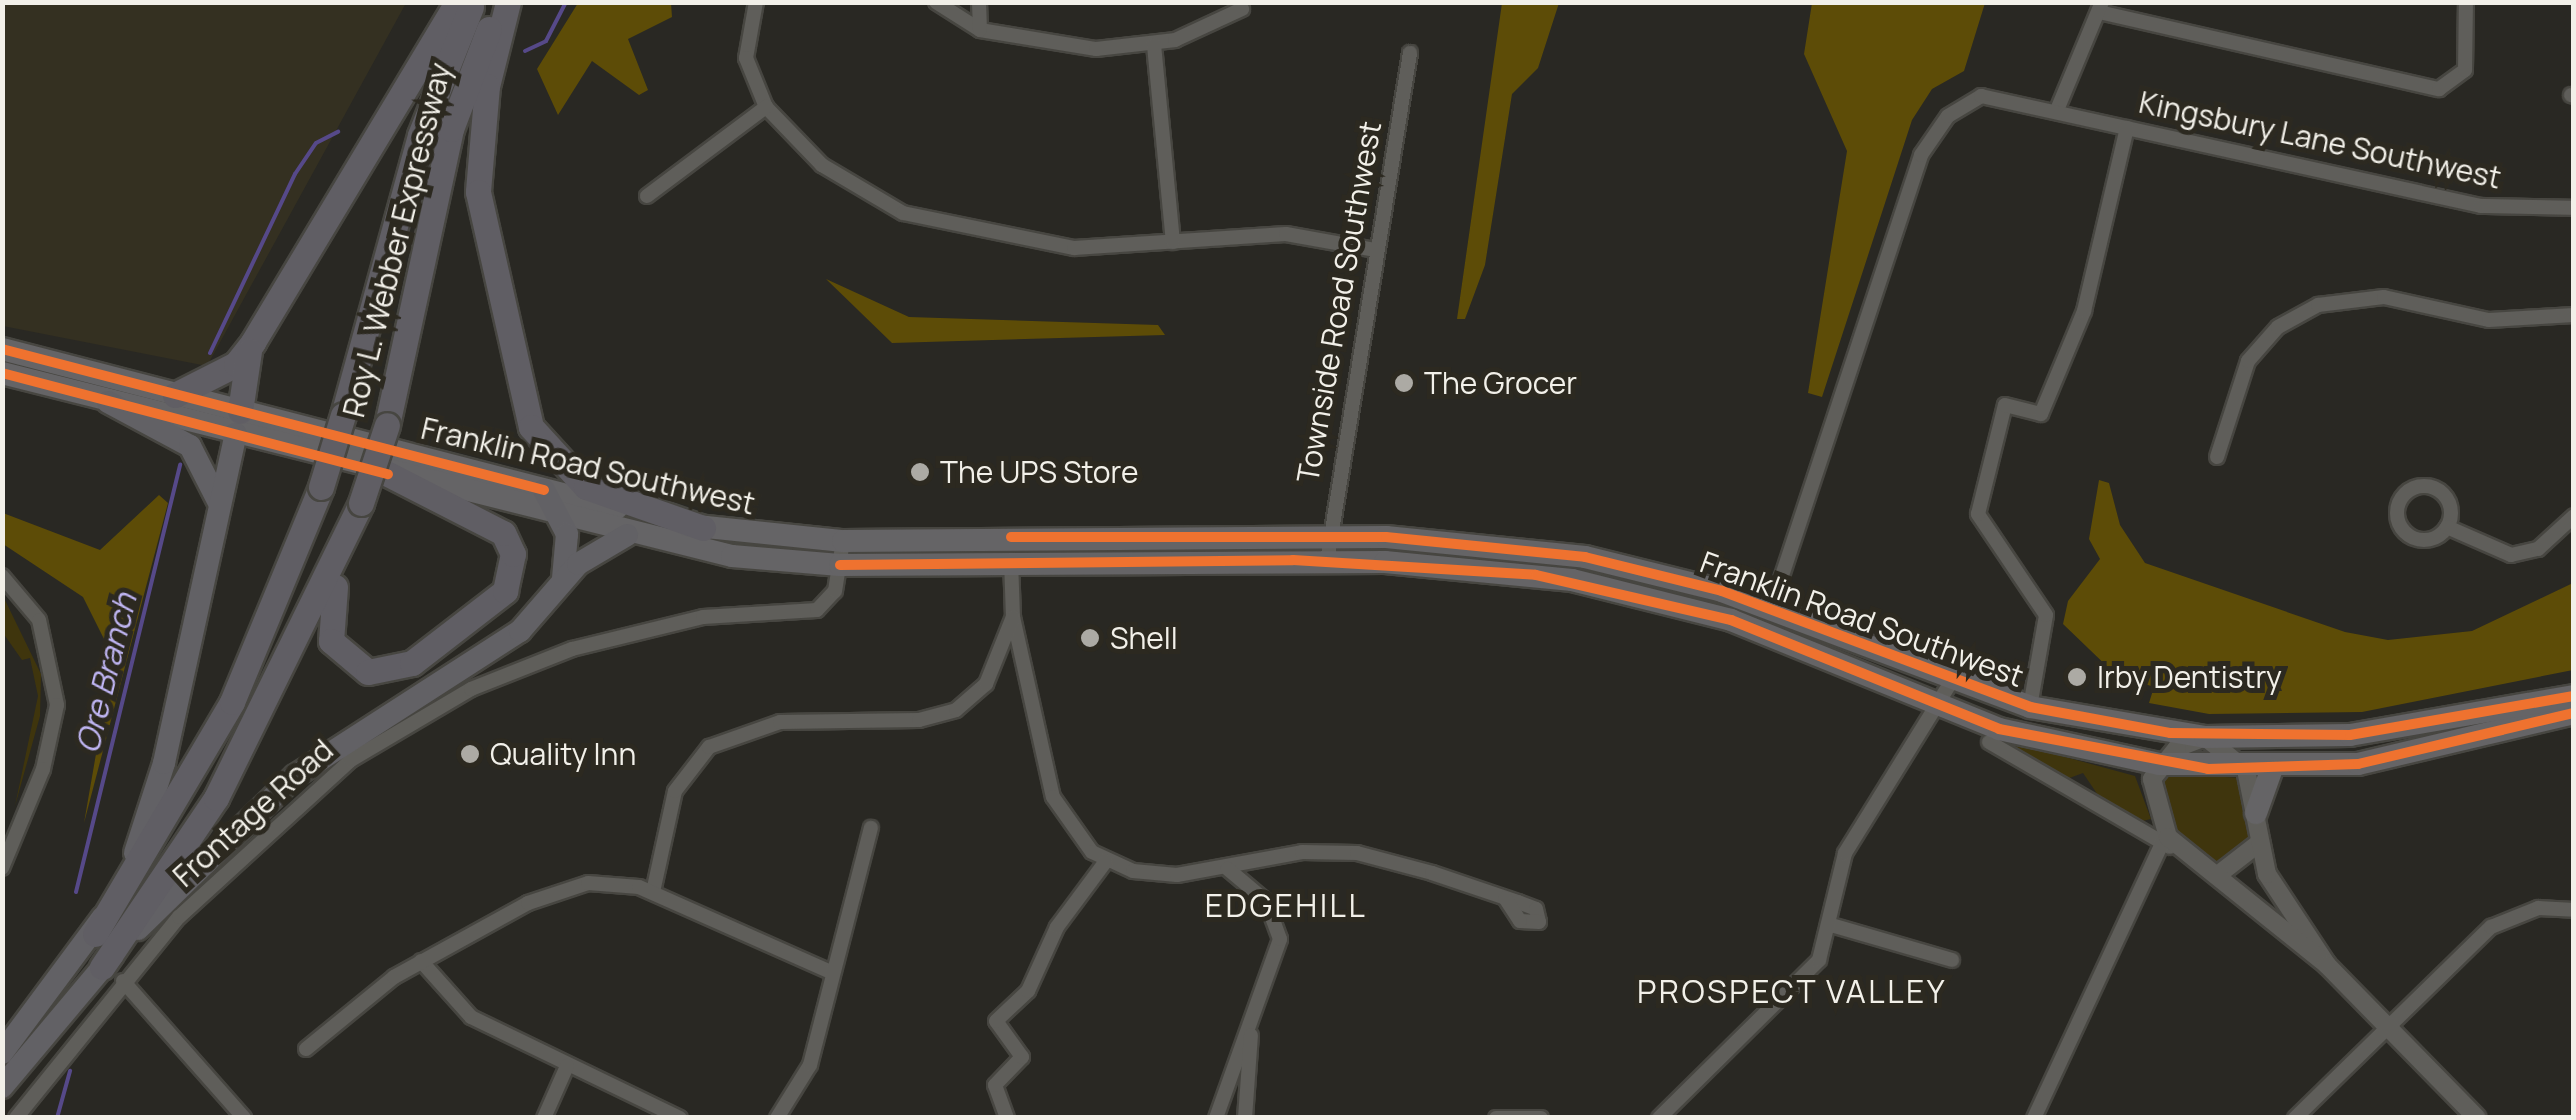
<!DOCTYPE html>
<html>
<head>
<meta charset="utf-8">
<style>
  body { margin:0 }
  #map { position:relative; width:2576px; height:1120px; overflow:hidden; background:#292823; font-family:Manrope,sans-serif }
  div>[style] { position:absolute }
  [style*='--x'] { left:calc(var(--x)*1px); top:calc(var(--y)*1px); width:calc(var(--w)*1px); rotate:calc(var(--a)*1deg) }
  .built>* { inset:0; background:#343021 }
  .green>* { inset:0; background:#3f350d }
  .forest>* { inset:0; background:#5d4c07 }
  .stream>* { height:4px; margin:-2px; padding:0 2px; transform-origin:2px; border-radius:2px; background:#564989 }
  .roads { filter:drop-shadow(2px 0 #474641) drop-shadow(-2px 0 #474641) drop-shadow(0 2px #474641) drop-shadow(0 -2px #474641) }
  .minor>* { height:14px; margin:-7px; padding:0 7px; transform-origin:7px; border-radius:7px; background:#5f5e5a }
  .minor>.ring { margin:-7px; padding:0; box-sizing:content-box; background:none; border:14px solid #5f5e5a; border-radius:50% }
  .tertiary>* { height:18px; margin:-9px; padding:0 9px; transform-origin:9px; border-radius:9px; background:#5f5e5a }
  .primary>* { height:22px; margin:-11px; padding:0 11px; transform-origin:11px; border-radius:11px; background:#656466 }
  .trunk>* { height:22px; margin:-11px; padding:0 11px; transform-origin:11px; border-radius:11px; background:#626165 }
  .motorway>* { height:25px; margin:-12.5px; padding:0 12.5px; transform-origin:12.5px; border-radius:12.5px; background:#605e64 }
  .bridges { filter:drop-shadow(2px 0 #474641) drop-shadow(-2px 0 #474641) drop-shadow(0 2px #474641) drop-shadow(0 -2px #474641) }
  .motorway-bridge>* { height:25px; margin:-12.5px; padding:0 12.5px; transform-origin:12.5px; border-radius:12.5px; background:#605e64 }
  .cycleway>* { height:10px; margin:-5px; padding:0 5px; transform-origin:5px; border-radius:5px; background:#ef722f }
  .dots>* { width:28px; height:28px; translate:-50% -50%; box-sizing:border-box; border:5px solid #2c2920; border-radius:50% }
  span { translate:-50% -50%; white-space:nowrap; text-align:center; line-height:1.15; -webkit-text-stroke:10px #2c2920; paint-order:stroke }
  .street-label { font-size:30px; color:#f2f0e9 }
  .poi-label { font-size:30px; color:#f2f0e9 }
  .left { translate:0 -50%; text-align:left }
  .water-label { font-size:32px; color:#bfb5f2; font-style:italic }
  .neighbourhood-label { font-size:32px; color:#f2f0e9; letter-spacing:2.5px }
  .frame { position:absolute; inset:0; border:5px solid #f2f0e9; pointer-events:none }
</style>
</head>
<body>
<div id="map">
  <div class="built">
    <div style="clip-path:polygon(2px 3px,406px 3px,207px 366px,3px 326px)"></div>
  </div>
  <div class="green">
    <div style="clip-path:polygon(3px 596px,41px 674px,40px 716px,15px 806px,38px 696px,30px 658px,22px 660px,3px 633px)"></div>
    <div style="clip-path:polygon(1992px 737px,2135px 776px,2151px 819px,2138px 822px,2102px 801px,2083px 773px,2064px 780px)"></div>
    <div style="clip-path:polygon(2161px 773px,2242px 778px,2251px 843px,2219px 864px,2191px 844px,2162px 816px)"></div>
  </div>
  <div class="forest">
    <div style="clip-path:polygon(578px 3px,671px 3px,672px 17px,628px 39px,648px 90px,639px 95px,592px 61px,558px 115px,537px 69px)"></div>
    <div style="clip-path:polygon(1502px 3px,1559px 3px,1538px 68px,1512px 94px,1485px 265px,1465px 319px,1457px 319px)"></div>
    <div style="clip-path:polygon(1812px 3px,1985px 3px,1964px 71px,1932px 89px,1912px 120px,1822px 397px,1808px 393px,1847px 151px,1804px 54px)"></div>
    <div style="clip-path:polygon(826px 279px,909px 317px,1158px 325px,1165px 335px,892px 343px)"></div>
    <div style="clip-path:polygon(2099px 480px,2109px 483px,2120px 525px,2145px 563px,2345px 632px,2388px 640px,2472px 631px,2573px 583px,2573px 670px,2362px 712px,2209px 714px,2149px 703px,2154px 687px,2115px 674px,2063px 624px,2068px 601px,2100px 559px,2089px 539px)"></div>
    <div style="clip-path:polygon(159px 495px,168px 503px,84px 823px,109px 679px,106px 643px,83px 597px,3px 544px,3px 513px,100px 550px)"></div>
  </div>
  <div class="stream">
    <div style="--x:525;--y:51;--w:23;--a:-25"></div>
    <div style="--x:546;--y:41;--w:44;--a:-62.9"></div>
    <div style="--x:210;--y:353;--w:198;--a:-64.6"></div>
    <div style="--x:295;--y:174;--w:37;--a:-56"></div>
    <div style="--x:316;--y:143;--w:25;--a:-27"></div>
    <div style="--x:76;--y:892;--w:440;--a:-76.3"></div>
    <div style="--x:57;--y:1118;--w:49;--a:-74.5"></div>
  </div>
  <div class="roads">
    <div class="minor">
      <div style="--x:756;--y:2;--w:57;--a:100.1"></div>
      <div style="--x:746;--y:58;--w:53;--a:67.8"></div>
      <div style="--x:766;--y:107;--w:81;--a:46"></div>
      <div style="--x:822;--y:165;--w:94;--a:30.7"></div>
      <div style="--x:903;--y:213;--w:175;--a:11.6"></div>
      <div style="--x:1074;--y:248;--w:212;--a:-3.8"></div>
      <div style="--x:1286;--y:234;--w:90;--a:10.2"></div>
      <div style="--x:936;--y:2;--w:52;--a:32.5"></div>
      <div style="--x:980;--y:30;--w:118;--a:9.3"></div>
      <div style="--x:1096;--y:49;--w:80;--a:-6.5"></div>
      <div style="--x:1175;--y:40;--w:74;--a:-24.8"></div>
      <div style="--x:979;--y:2;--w:28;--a:88"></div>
      <div style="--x:2099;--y:12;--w:349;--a:12.8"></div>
      <div style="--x:2439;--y:89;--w:32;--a:-36"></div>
      <div style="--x:2465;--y:70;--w:68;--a:-89.2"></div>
      <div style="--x:1154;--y:45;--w:198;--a:84.5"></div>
      <div style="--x:2571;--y:95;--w:3;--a:18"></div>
      <div style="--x:2057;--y:110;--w:117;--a:-67.4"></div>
      <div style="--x:647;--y:196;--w:149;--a:-36.8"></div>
      <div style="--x:2217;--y:457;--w:101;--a:-72.1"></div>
      <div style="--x:2248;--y:361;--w:45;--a:-48.6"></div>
      <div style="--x:2278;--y:327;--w:46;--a:-28.8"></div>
      <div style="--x:2318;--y:305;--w:66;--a:-6.9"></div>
      <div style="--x:2384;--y:297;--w:107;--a:12.4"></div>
      <div style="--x:2489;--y:320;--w:85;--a:-3.4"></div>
      <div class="ring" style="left:2397px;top:486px;width:40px;height:40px"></div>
      <div style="--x:2447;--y:527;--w:70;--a:23.6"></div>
      <div style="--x:2511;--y:555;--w:28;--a:-13"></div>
      <div style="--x:2538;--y:549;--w:49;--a:-42.5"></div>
      <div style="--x:1011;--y:560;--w:57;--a:88"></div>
      <div style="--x:1013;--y:617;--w:184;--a:77.5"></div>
      <div style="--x:1053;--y:797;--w:67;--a:54.7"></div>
      <div style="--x:1092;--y:852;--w:45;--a:24.9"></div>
      <div style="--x:1133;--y:871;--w:44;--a:5.2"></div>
      <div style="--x:1177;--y:875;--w:127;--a:-10.4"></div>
      <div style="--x:1302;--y:852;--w:55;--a:1"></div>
      <div style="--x:1357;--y:853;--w:78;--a:14.9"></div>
      <div style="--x:1432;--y:873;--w:91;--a:18.6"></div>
      <div style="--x:1518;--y:902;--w:19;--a:21"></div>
      <div style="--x:1536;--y:909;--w:13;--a:77"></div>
      <div style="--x:1539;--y:922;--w:19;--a:-177"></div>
      <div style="--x:1520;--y:921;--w:27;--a:-123"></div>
      <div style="--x:1327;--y:561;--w:515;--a:-80.72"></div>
      <div style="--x:2;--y:576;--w:57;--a:49.9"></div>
      <div style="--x:39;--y:620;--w:87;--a:78"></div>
      <div style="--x:57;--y:705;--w:66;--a:102.3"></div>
      <div style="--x:43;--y:769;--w:107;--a:112.5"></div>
      <div style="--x:1770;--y:612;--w:481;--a:-71.7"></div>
      <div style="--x:1921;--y:155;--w:47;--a:-55.3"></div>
      <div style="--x:1948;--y:116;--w:39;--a:-31"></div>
      <div style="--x:1981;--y:96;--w:512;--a:12.41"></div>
      <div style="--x:2481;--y:206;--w:93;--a:1.2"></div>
      <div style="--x:2030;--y:707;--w:93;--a:-80.1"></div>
      <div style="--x:2046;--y:615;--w:122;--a:-124"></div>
      <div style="--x:1978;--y:514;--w:112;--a:-76.1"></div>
      <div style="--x:2005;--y:405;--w:37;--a:14"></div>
      <div style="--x:2041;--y:414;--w:112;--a:-67.3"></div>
      <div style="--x:2084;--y:311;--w:188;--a:-76.8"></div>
      <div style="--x:1989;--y:742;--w:209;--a:30.1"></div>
      <div style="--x:653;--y:892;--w:103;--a:-77.7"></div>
      <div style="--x:675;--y:791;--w:56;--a:-52.3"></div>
      <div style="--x:709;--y:747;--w:75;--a:-19.4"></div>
      <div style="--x:780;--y:722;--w:139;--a:-0.8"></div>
      <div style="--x:919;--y:720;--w:38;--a:-15"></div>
      <div style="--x:956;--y:710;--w:40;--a:-41"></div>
      <div style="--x:986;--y:684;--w:72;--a:-68.1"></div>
      <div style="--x:1831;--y:925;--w:126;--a:16.1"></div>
      <div style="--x:421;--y:961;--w:75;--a:48.2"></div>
      <div style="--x:471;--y:1017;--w:232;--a:25.8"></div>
      <div style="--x:123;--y:981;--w:183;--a:48.5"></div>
      <div style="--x:306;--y:1049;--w:114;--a:-39.3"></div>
      <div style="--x:394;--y:977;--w:153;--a:-28.9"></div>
      <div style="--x:528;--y:903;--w:63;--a:-18.4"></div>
      <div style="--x:588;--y:883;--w:51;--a:4.5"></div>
      <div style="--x:639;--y:887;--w:210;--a:23.9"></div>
      <div style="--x:16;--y:1118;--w:259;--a:-51"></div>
      <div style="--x:179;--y:917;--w:233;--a:-42.4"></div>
      <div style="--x:351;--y:760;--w:139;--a:-30.6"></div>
      <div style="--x:471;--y:689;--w:109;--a:-21.6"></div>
      <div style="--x:572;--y:649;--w:135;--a:-13.7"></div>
      <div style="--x:703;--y:617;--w:114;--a:-3.5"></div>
      <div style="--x:817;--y:610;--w:26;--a:-47"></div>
      <div style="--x:835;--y:591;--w:51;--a:-80.9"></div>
      <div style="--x:544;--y:1118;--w:57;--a:-66.1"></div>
      <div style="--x:777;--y:1118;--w:62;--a:-58.1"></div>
      <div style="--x:810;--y:1065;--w:245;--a:-75.6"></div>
      <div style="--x:1007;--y:1118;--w:35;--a:-110"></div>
      <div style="--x:995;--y:1085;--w:39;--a:-46"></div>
      <div style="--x:1022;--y:1057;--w:44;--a:-125.8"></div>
      <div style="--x:996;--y:1021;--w:44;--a:-43.2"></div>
      <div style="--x:1028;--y:991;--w:70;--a:-65.6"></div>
      <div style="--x:1057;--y:927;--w:82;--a:-53.4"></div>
      <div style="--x:1216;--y:1118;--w:190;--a:-70.3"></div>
      <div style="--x:1280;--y:939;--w:40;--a:-110.2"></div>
      <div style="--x:1266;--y:901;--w:50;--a:-139.9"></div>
      <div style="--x:1245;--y:1118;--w:83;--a:-85.9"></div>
      <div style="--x:1496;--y:1118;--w:45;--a:0"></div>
      <div style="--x:1659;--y:1118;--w:225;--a:-44.6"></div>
      <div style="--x:1819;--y:960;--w:110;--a:-76.3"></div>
      <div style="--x:1845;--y:853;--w:201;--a:-58.2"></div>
      <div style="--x:2034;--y:1118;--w:303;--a:-65"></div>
      <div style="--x:2295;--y:1118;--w:274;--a:-44.3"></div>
      <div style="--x:2491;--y:927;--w:51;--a:-22"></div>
      <div style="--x:2538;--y:908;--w:36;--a:3"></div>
    </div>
    <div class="tertiary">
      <div style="--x:2219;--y:874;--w:51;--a:-37.8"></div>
      <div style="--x:2327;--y:965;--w:109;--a:-123.4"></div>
      <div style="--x:2267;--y:874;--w:106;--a:-101.4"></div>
      <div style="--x:2246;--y:770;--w:53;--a:-141.2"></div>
      <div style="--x:2205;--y:737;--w:30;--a:159"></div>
      <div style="--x:2177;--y:748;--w:40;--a:129"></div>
      <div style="--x:2152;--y:779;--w:60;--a:74.6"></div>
      <div style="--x:2168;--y:837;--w:204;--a:38.8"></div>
      <div style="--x:2327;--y:965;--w:214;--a:45.6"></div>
    </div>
    <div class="primary">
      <div style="--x:2;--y:349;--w:635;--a:14.5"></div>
      <div style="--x:2;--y:373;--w:753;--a:14.07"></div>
      <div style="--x:732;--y:556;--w:108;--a:4.8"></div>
      <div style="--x:840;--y:565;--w:545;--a:-0.32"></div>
      <div style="--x:1385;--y:562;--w:188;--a:5.5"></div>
      <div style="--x:1572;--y:580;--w:164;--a:14.1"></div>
      <div style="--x:1731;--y:620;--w:289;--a:22.1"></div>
      <div style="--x:1999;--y:729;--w:164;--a:12.3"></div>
      <div style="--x:2159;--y:764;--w:199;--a:0"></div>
      <div style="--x:2358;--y:764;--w:222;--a:-13.3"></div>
      <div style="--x:687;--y:525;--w:157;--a:5.9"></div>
      <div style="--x:843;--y:541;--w:543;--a:-0.42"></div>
      <div style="--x:1386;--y:537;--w:200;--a:5.7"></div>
      <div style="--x:1585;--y:557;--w:141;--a:13.9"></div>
      <div style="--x:1722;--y:591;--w:329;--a:20.6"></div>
      <div style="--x:2030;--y:707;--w:178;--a:9.7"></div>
      <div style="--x:2205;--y:737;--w:145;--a:-0.8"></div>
      <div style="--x:2350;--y:735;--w:227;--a:-9.9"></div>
      <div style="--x:2256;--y:813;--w:45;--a:-70.3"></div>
    </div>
    <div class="trunk">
      <div style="--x:108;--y:402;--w:93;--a:28.2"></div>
      <div style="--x:190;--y:446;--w:62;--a:63"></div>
      <div style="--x:544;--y:490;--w:50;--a:62.4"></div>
      <div style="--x:567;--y:534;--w:45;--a:95.1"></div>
      <div style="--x:135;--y:853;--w:95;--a:-72.1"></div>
      <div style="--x:164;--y:763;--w:337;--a:-77.7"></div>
      <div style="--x:138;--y:929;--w:219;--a:-44.3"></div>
      <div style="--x:295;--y:776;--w:268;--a:-32.8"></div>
      <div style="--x:520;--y:631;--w:89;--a:-49.1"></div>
      <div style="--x:578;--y:564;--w:57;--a:-30.6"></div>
      <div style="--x:2;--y:1053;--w:169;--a:-53.4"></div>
      <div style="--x:2;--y:1087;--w:171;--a:-50"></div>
    </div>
    <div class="motorway">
      <div style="--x:508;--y:2;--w:87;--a:104"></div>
      <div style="--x:487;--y:86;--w:106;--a:94.9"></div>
      <div style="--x:478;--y:192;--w:241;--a:77.3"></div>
      <div style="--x:531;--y:427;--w:81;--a:47.5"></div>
      <div style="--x:586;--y:487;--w:124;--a:19.3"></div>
      <div style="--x:175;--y:395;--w:68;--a:-26.9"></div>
      <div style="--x:236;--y:364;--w:28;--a:-52"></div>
      <div style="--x:253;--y:342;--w:397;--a:-59"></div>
      <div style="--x:240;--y:411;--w:61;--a:-81.5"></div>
      <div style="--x:343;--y:415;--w:290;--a:-74.6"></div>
      <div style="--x:420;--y:135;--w:138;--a:-68.3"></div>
      <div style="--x:387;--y:425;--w:303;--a:-77.8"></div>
      <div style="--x:451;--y:129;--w:107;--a:-69.2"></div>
      <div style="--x:335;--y:587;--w:54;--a:94.2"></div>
      <div style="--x:331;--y:641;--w:48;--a:40"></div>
      <div style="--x:368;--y:672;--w:45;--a:-11.6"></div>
      <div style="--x:412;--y:663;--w:118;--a:-37.7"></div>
      <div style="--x:505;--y:591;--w:38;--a:-78"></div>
      <div style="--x:513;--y:554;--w:23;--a:-115"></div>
      <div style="--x:503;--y:533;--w:129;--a:-152.8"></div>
      <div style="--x:95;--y:934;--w:269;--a:-59.4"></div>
      <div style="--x:232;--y:702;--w:233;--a:-67.5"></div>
      <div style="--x:102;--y:967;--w:204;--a:-56"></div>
      <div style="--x:216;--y:798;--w:329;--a:-63.8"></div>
    </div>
  </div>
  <div class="bridges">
    <div class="motorway-bridge">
      <div style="--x:321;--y:487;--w:75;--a:-73"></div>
      <div style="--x:361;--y:503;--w:82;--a:-71.6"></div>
    </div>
  </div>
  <div class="cycleway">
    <div style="--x:2;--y:349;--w:560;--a:14.58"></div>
    <div style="--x:2;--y:373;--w:399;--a:14.7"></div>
    <div style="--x:1011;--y:537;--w:375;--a:0"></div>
    <div style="--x:1386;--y:537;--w:200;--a:5.7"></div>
    <div style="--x:1585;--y:557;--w:141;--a:13.9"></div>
    <div style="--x:1722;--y:591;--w:329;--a:20.6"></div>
    <div style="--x:2030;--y:707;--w:142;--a:10.5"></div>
    <div style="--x:2170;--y:733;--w:180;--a:0.6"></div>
    <div style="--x:2350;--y:735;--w:227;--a:-9.9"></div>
    <div style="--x:840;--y:565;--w:453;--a:-0.6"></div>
    <div style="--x:1293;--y:560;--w:243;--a:3.5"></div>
    <div style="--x:1536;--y:575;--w:200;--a:13"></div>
    <div style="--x:1731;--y:620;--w:289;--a:22.1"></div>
    <div style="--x:1999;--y:729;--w:213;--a:10.8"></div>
    <div style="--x:2208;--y:769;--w:150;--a:-1.9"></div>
    <div style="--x:2358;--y:764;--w:222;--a:-13.3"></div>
  </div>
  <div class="dots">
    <div style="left:1404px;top:383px;background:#acaaa4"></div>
    <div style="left:920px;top:472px;background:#acaaa4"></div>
    <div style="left:1090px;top:638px;background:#acaaa4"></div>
    <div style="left:2077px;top:677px;background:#acaaa4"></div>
    <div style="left:470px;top:754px;background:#acaaa4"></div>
  </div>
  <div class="street-label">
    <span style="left:2320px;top:140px;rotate:12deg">Kingsbury Lane Southwest</span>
    <span style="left:397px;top:240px;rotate:-76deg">Roy L. Webber Expressway</span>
    <span style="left:1339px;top:302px;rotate:-80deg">Townside Road Southwest</span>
    <span style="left:588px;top:466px;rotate:13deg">Franklin Road Southwest</span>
    <span style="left:1862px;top:619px;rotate:20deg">Franklin Road Southwest</span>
    <span style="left:253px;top:813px;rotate:-42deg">Frontage Road</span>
  </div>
  <div class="poi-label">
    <span class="left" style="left:1424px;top:383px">The Grocer</span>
    <span class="left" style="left:940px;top:472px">The UPS Store</span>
    <span class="left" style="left:1110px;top:638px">Shell</span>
    <span class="left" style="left:2097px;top:677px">Irby Dentistry</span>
    <span class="left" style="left:490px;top:754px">Quality Inn</span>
  </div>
  <div class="water-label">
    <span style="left:106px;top:673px;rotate:-76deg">Ore Branch</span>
  </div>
  <div class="neighbourhood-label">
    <span style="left:1286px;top:905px">EDGEHILL</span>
    <span style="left:1792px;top:991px">PROSPECT VALLEY</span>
  </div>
  <div class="frame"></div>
</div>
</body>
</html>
